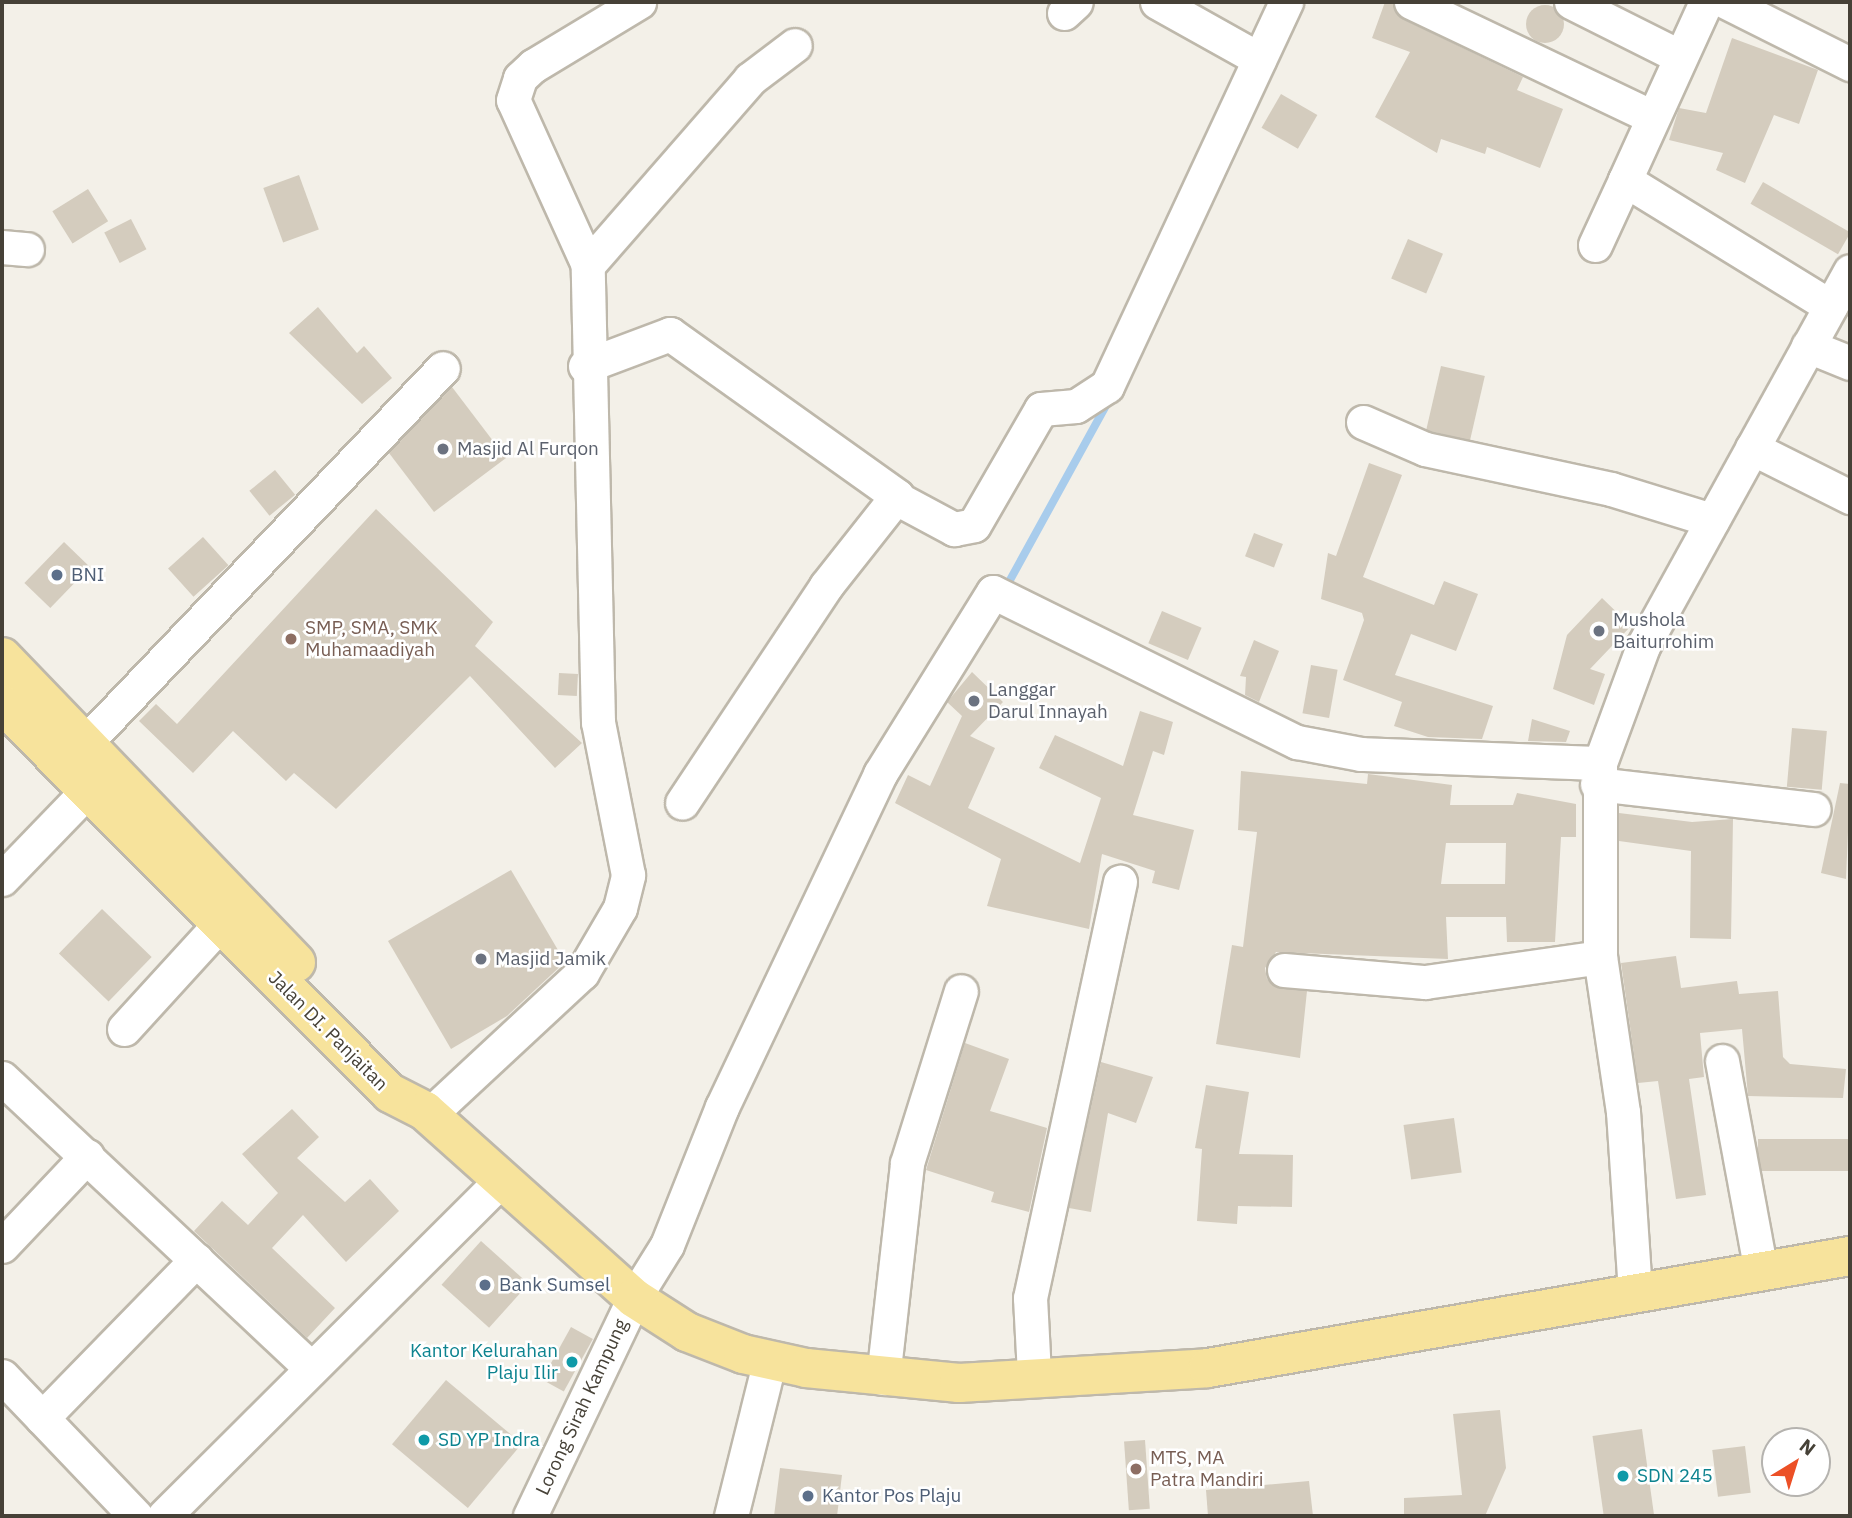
<!DOCTYPE html>
<html>
<head>
<meta charset="utf-8">
<style>
  body { margin:0 }
  #map { position:relative; width:1852px; height:1518px; overflow:hidden; background:#f3f0e8; font-family:"IBM Plex Sans",sans-serif }
  div>[style] { position:absolute }
  [style*='--x'] { left:calc(var(--x)*1px); top:calc(var(--y)*1px); width:calc(var(--w)*1px); rotate:calc(var(--a)*1deg) }
  .stream>* { height:8px; margin:-4px; padding:0 4px; transform-origin:4px; border-radius:4px; background:#a8ccec }
  .building>* { inset:0; background:#d4ccbe; transform-origin:0 0 }
  .round { border-radius:50% }
  .roads { filter:drop-shadow(2px 0 #beb8ab) drop-shadow(-2px 0 #beb8ab) drop-shadow(0 2px #beb8ab) drop-shadow(0 -2px #beb8ab) }
  .minor>* { height:33px; margin:-16.5px; padding:0 16.5px; transform-origin:16.5px; border-radius:16.5px; background:#fff }
  .major>* { height:38px; margin:-19px; padding:0 19px; transform-origin:19px; border-radius:19px; background:#f7e39c }
  .dots>* { width:19px; height:19px; translate:-50% -50%; box-sizing:border-box; border:4px solid #fff; border-radius:50% }
  span { translate:-50% -50%; white-space:nowrap; text-align:center; line-height:1.15; -webkit-text-stroke:5px #fff; paint-order:stroke }
  .worship-label { font-size:19px; color:#5b616d }
  .left { translate:0 -50%; text-align:left }
  .service-label { font-size:19px; color:#4e5e75 }
  .education-label { font-size:19px; color:#785e54 }
  .street-label { font-size:19px; color:#464137 }
  .culture-label { font-size:19px; color:#0d838f }
  .right { translate:-100% -50%; text-align:right }
  .frame { position:absolute; inset:0; border:4px solid #464137; pointer-events:none }
  .north { position:absolute; left:1761px; top:1427px; width:70px; height:70px; box-sizing:border-box; background:#fff; border:2px solid #b5b3af; border-radius:50%; rotate:38deg; font-size:19px; font-weight:700; line-height:28px; text-align:center; color:#464137 }
  .north::after { content:''; display:block; margin:auto; width:24px; height:32px; background:#ec5026; clip-path:polygon(50% 0,100% 100%,50% 72%,0 100%) }
</style>
</head>
<body>
<div id="map">
  <div class="stream">
    <div style="--x:1004;--y:591;--w:218;--a:-61.2"></div>
  </div>
  <div class="building">
    <div style="clip-path:polygon(1385px 2px,1392px 2px,1403px 19px,1523px 77px,1517px 90px,1563px 109px,1540px 168px,1487px 147px,1485px 154px,1441px 139px,1437px 153px,1375px 117px,1410px 52px,1372px 38px)"></div>
    <div class="round" style="left:1526px;top:5px;width:38px;height:38px"></div>
    <div style="clip-path:polygon(1732px 38px,1818px 70px,1799px 124px,1774px 115px,1745px 183px,1716px 170px,1723px 153px,1669px 140px,1679px 108px,1706px 113px)"></div>
    <div style="left:1281px;top:94px;width:42px;height:39px;rotate:30deg"></div>
    <div style="left:299px;top:175px;width:58px;height:38px;rotate:70deg"></div>
    <div style="left:1763px;top:182px;width:101px;height:25px;rotate:30deg"></div>
    <div style="left:88px;top:189px;width:38px;height:42px;rotate:58deg"></div>
    <div style="left:131px;top:219px;width:34px;height:30px;rotate:63deg"></div>
    <div style="left:1408px;top:239px;width:38px;height:43px;rotate:23deg"></div>
    <div style="clip-path:polygon(318px 307px,357px 353px,364px 346px,392px 378px,362px 404px,289px 333px)"></div>
    <div style="left:1441px;top:366px;width:45px;height:66px;rotate:13deg"></div>
    <div style="clip-path:polygon(452px 387px,506px 458px,434px 512px,389px 453px)"></div>
    <div style="clip-path:polygon(1369px 463px,1402px 475px,1363px 577px,1434px 605px,1444px 581px,1478px 594px,1456px 651px,1411px 634px,1395px 675px,1493px 706px,1482px 739px,1428px 737px,1394px 726px,1402px 702px,1343px 680px,1364px 620px,1362px 613px,1321px 599px,1328px 553px,1336px 556px)"></div>
    <div style="left:275px;top:470px;width:32px;height:33px;rotate:51deg"></div>
    <div style="clip-path:polygon(376px 509px,493px 622px,475px 646px,582px 743px,555px 768px,470px 676px,336px 809px,294px 773px,286px 781px,233px 731px,193px 773px,139px 721px,156px 704px,177px 724px)"></div>
    <div style="left:1254px;top:533px;width:31px;height:25px;rotate:21deg"></div>
    <div style="left:203px;top:537px;width:38px;height:47px;rotate:48deg"></div>
    <div style="left:64px;top:542px;width:36px;height:57px;rotate:44deg"></div>
    <div style="clip-path:polygon(1602px 598px,1631px 626px,1590px 669px,1605px 674px,1594px 705px,1553px 689px,1567px 635px)"></div>
    <div style="left:1162px;top:611px;width:43px;height:35px;rotate:23deg"></div>
    <div style="clip-path:polygon(1254px 640px,1279px 651px,1259px 702px,1245px 695px,1246px 677px,1240px 676px)"></div>
    <div style="left:1311px;top:665px;width:27px;height:49px;rotate:10deg"></div>
    <div style="clip-path:polygon(972px 672px,1003px 702px,970px 736px,995px 748px,968px 808px,1080px 863px,1101px 798px,1039px 768px,1055px 735px,1123px 766px,1140px 711px,1173px 722px,1164px 755px,1153px 751px,1133px 815px,1194px 830px,1179px 890px,1152px 883px,1155px 871px,1102px 854px,1089px 929px,987px 906px,1001px 859px,895px 803px,908px 775px,930px 786px,962px 716px,947px 702px)"></div>
    <div style="left:559px;top:673px;width:19px;height:22px;rotate:3deg"></div>
    <div style="clip-path:polygon(1532px 719px,1570px 731px,1566px 742px,1528px 741px)"></div>
    <div style="left:1792px;top:728px;width:35px;height:59px;rotate:5deg"></div>
    <div style="clip-path:polygon(evenodd,1241px 771px,1367px 784px,1368px 774px,1452px 785px,1450px 805px,1513px 805px,1517px 793px,1576px 804px,1576px 837px,1561px 837px,1555px 942px,1507px 942px,1506px 917px,1446px 917px,1448px 959px,1276px 952px,1265px 968px,1267px 979px,1282px 989px,1307px 991px,1300px 1058px,1216px 1044px,1232px 945px,1243px 947px,1257px 832px,1238px 830px,1241px 771px,1446px 843px,1506px 843px,1505px 884px,1441px 884px,1446px 843px)"></div>
    <div style="clip-path:polygon(1840px 783px,1850px 784px,1846px 879px,1821px 873px)"></div>
    <div style="clip-path:polygon(1619px 813px,1692px 822px,1733px 819px,1731px 939px,1690px 938px,1691px 851px,1619px 841px)"></div>
    <div style="clip-path:polygon(511px 870px,565px 962px,507px 1016px,451px 1049px,388px 941px)"></div>
    <div style="left:102px;top:909px;width:69px;height:62px;rotate:44deg"></div>
    <div style="clip-path:polygon(1676px 956px,1681px 988px,1737px 981px,1739px 994px,1778px 991px,1783px 1057px,1790px 1064px,1846px 1069px,1843px 1098px,1748px 1096px,1742px 1029px,1700px 1033px,1704px 1077px,1689px 1079px,1706px 1195px,1676px 1199px,1658px 1081px,1638px 1083px,1621px 963px)"></div>
    <div style="clip-path:polygon(965px 1043px,1009px 1059px,990px 1111px,1047px 1128px,1029px 1212px,991px 1202px,994px 1192px,926px 1170px)"></div>
    <div style="clip-path:polygon(1101px 1062px,1153px 1077px,1136px 1123px,1108px 1113px,1091px 1212px,1069px 1208px)"></div>
    <div style="clip-path:polygon(1206px 1085px,1249px 1092px,1239px 1154px,1293px 1155px,1292px 1207px,1238px 1206px,1237px 1224px,1197px 1221px,1202px 1149px,1195px 1148px)"></div>
    <div style="clip-path:polygon(292px 1109px,319px 1137px,297px 1158px,345px 1202px,370px 1179px,399px 1211px,346px 1262px,303px 1215px,272px 1248px,335px 1308px,307px 1338px,194px 1231px,222px 1201px,248px 1225px,278px 1193px,242px 1154px)"></div>
    <div style="left:1454px;top:1118px;width:55px;height:51px;rotate:82deg"></div>
    <div style="left:1850px;top:1139px;width:32px;height:92px;rotate:90deg"></div>
    <div style="left:481px;top:1241px;width:64px;height:59px;rotate:42deg"></div>
    <div style="left:571px;top:1327px;width:25px;height:60px;rotate:29deg"></div>
    <div style="left:446px;top:1380px;width:99px;height:84px;rotate:40deg"></div>
    <div style="clip-path:polygon(1500px 1410px,1506px 1468px,1485px 1516px,1404px 1516px,1404px 1498px,1462px 1495px,1453px 1414px)"></div>
    <div style="left:1642px;top:1429px;width:88px;height:50px;rotate:82deg"></div>
    <div style="left:1145px;top:1440px;width:69px;height:21px;rotate:86deg"></div>
    <div style="left:1745px;top:1446px;width:47px;height:33px;rotate:83deg"></div>
    <div style="clip-path:polygon(780px 1468px,842px 1475px,837px 1516px,774px 1516px)"></div>
    <div style="clip-path:polygon(1309px 1481px,1313px 1516px,1208px 1516px,1206px 1490px)"></div>
  </div>
  <div class="roads">
    <div class="minor">
      <div style="--x:1157;--y:2;--w:117;--a:29.2"></div>
      <div style="--x:1411;--y:2;--w:267;--a:25.5"></div>
      <div style="--x:1571;--y:2;--w:121;--a:26.6"></div>
      <div style="--x:1706;--y:2;--w:196;--a:114.5"></div>
      <div style="--x:1625;--y:180;--w:241;--a:31.6"></div>
      <div style="--x:1726;--y:2;--w:139;--a:26.6"></div>
      <div style="--x:1064;--y:13;--w:16;--a:-43"></div>
      <div style="--x:1595;--y:245;--w:72;--a:-65.2"></div>
      <div style="--x:2;--y:247;--w:25;--a:5"></div>
      <div style="--x:588;--y:265;--w:247;--a:-48.9"></div>
      <div style="--x:750;--y:79;--w:56;--a:-37.1"></div>
      <div style="--x:1808;--y:346;--w:45;--a:22"></div>
      <div style="--x:585;--y:366;--w:91;--a:-20.6"></div>
      <div style="--x:670;--y:334;--w:279;--a:35.5"></div>
      <div style="--x:897;--y:496;--w:115;--a:128.3"></div>
      <div style="--x:826;--y:586;--w:260;--a:123.6"></div>
      <div style="--x:1363;--y:422;--w:68;--a:23.5"></div>
      <div style="--x:1425;--y:449;--w:190;--a:12.1"></div>
      <div style="--x:1611;--y:489;--w:106;--a:17.1"></div>
      <div style="--x:1752;--y:448;--w:110;--a:26.6"></div>
      <div style="--x:898;--y:499;--w:64;--a:28.2"></div>
      <div style="--x:954;--y:529;--w:20;--a:-11"></div>
      <div style="--x:974;--y:525;--w:134;--a:-60"></div>
      <div style="--x:1041;--y:409;--w:35;--a:-5"></div>
      <div style="--x:1076;--y:406;--w:37;--a:-33"></div>
      <div style="--x:1107;--y:386;--w:424;--a:-65"></div>
      <div style="--x:85;--y:743;--w:518;--a:-46.33"></div>
      <div style="--x:1597;--y:784;--w:218;--a:6.6"></div>
      <div style="--x:2;--y:879;--w:124;--a:-46"></div>
      <div style="--x:1284;--y:970;--w:142;--a:4.9"></div>
      <div style="--x:1425;--y:982;--w:177;--a:-8.1"></div>
      <div style="--x:124;--y:1029;--w:142;--a:-47.6"></div>
      <div style="--x:1722;--y:1061;--w:214;--a:79.5"></div>
      <div style="--x:2;--y:1078;--w:424;--a:43.2"></div>
      <div style="--x:429;--y:1115;--w:209;--a:-42.9"></div>
      <div style="--x:582;--y:973;--w:75;--a:-59.7"></div>
      <div style="--x:620;--y:908;--w:34;--a:-76"></div>
      <div style="--x:628;--y:875;--w:156;--a:-101.1"></div>
      <div style="--x:598;--y:722;--w:457;--a:-91.3"></div>
      <div style="--x:588;--y:265;--w:181;--a:-114.4"></div>
      <div style="--x:513;--y:100;--w:23;--a:-72"></div>
      <div style="--x:520;--y:78;--w:18;--a:-43"></div>
      <div style="--x:533;--y:66;--w:124;--a:-31.1"></div>
      <div style="--x:2;--y:1246;--w:124;--a:-46.6"></div>
      <div style="--x:1635;--y:1292;--w:180;--a:-93.8"></div>
      <div style="--x:1623;--y:1112;--w:157;--a:-98.4"></div>
      <div style="--x:1600;--y:957;--w:194;--a:-90"></div>
      <div style="--x:1600;--y:763;--w:125;--a:-69.8"></div>
      <div style="--x:1643;--y:646;--w:428;--a:-61.1"></div>
      <div style="--x:1034;--y:1374;--w:76;--a:-93"></div>
      <div style="--x:1030;--y:1298;--w:426;--a:-77.8"></div>
      <div style="--x:2;--y:1376;--w:194;--a:46.3"></div>
      <div style="--x:883;--y:1378;--w:216;--a:-83.6"></div>
      <div style="--x:907;--y:1163;--w:180;--a:-72.6"></div>
      <div style="--x:42;--y:1418;--w:221;--a:-45.7"></div>
      <div style="--x:164;--y:1516;--w:473;--a:-44.9"></div>
      <div style="--x:530;--y:1516;--w:242;--a:-64.5"></div>
      <div style="--x:634;--y:1298;--w:62;--a:-58.1"></div>
      <div style="--x:667;--y:1245;--w:149;--a:-68.3"></div>
      <div style="--x:722;--y:1107;--w:369;--a:-64.6"></div>
      <div style="--x:880;--y:774;--w:214;--a:-58.2"></div>
      <div style="--x:993;--y:592;--w:339;--a:26.3"></div>
      <div style="--x:1297;--y:742;--w:65;--a:10.6"></div>
      <div style="--x:1361;--y:754;--w:239;--a:2.2"></div>
      <div style="--x:731;--y:1516;--w:162;--a:-76"></div>
    </div>
    <div class="major">
      <div style="--x:2;--y:657;--w:424;--a:46.1"></div>
      <div style="--x:2;--y:704;--w:549;--a:45.07"></div>
      <div style="--x:390;--y:1093;--w:39;--a:27"></div>
      <div style="--x:425;--y:1111;--w:280;--a:41.8"></div>
      <div style="--x:634;--y:1298;--w:63;--a:32.7"></div>
      <div style="--x:687;--y:1332;--w:60;--a:21.4"></div>
      <div style="--x:743;--y:1354;--w:65;--a:12.5"></div>
      <div style="--x:806;--y:1368;--w:154;--a:5.6"></div>
      <div style="--x:959;--y:1383;--w:249;--a:-3.4"></div>
      <div style="--x:1208;--y:1368;--w:652;--a:-9.9"></div>
    </div>
  </div>
  <div class="dots">
    <div style="left:443px;top:449px;background:#6b7280"></div>
    <div style="left:57px;top:575px;background:#5c6f8a"></div>
    <div style="left:1599px;top:631px;background:#6b7280"></div>
    <div style="left:291px;top:639px;background:#8d6e63"></div>
    <div style="left:974px;top:701px;background:#6b7280"></div>
    <div style="left:481px;top:959px;background:#6b7280"></div>
    <div style="left:485px;top:1285px;background:#5c6f8a"></div>
    <div style="left:572px;top:1362px;background:#0f9aa8"></div>
    <div style="left:424px;top:1440px;background:#0f9aa8"></div>
    <div style="left:1136px;top:1469px;background:#8d6e63"></div>
    <div style="left:1623px;top:1476px;background:#0f9aa8"></div>
    <div style="left:808px;top:1496px;background:#5c6f8a"></div>
  </div>
  <div class="worship-label">
    <span class="left" style="left:457px;top:449px">Masjid Al Furqon</span>
    <span class="left" style="left:1613px;top:631px">Mushola<br>Baiturrohim</span>
    <span class="left" style="left:988px;top:701px">Langgar<br>Darul Innayah</span>
    <span class="left" style="left:495px;top:959px">Masjid Jamik</span>
  </div>
  <div class="service-label">
    <span class="left" style="left:71px;top:575px">BNI</span>
    <span class="left" style="left:499px;top:1285px">Bank Sumsel</span>
    <span class="left" style="left:822px;top:1496px">Kantor Pos Plaju</span>
  </div>
  <div class="education-label">
    <span class="left" style="left:305px;top:639px">SMP, SMA, SMK<br>Muhamaadiyah</span>
    <span class="left" style="left:1150px;top:1469px">MTS, MA<br>Patra Mandiri</span>
  </div>
  <div class="street-label">
    <span style="left:328px;top:1031px;rotate:45deg">Jalan DI. Panjaitan</span>
    <span style="left:582px;top:1407px;rotate:-65deg">Lorong Sirah Kampung</span>
  </div>
  <div class="culture-label">
    <span class="right" style="left:558px;top:1362px">Kantor Kelurahan<br>Plaju Ilir</span>
    <span class="left" style="left:438px;top:1440px">SD YP Indra</span>
    <span class="left" style="left:1637px;top:1476px">SDN 245</span>
  </div>
  <div class="frame"></div>
  <div class="north">N</div>
</div>
</body>
</html>
